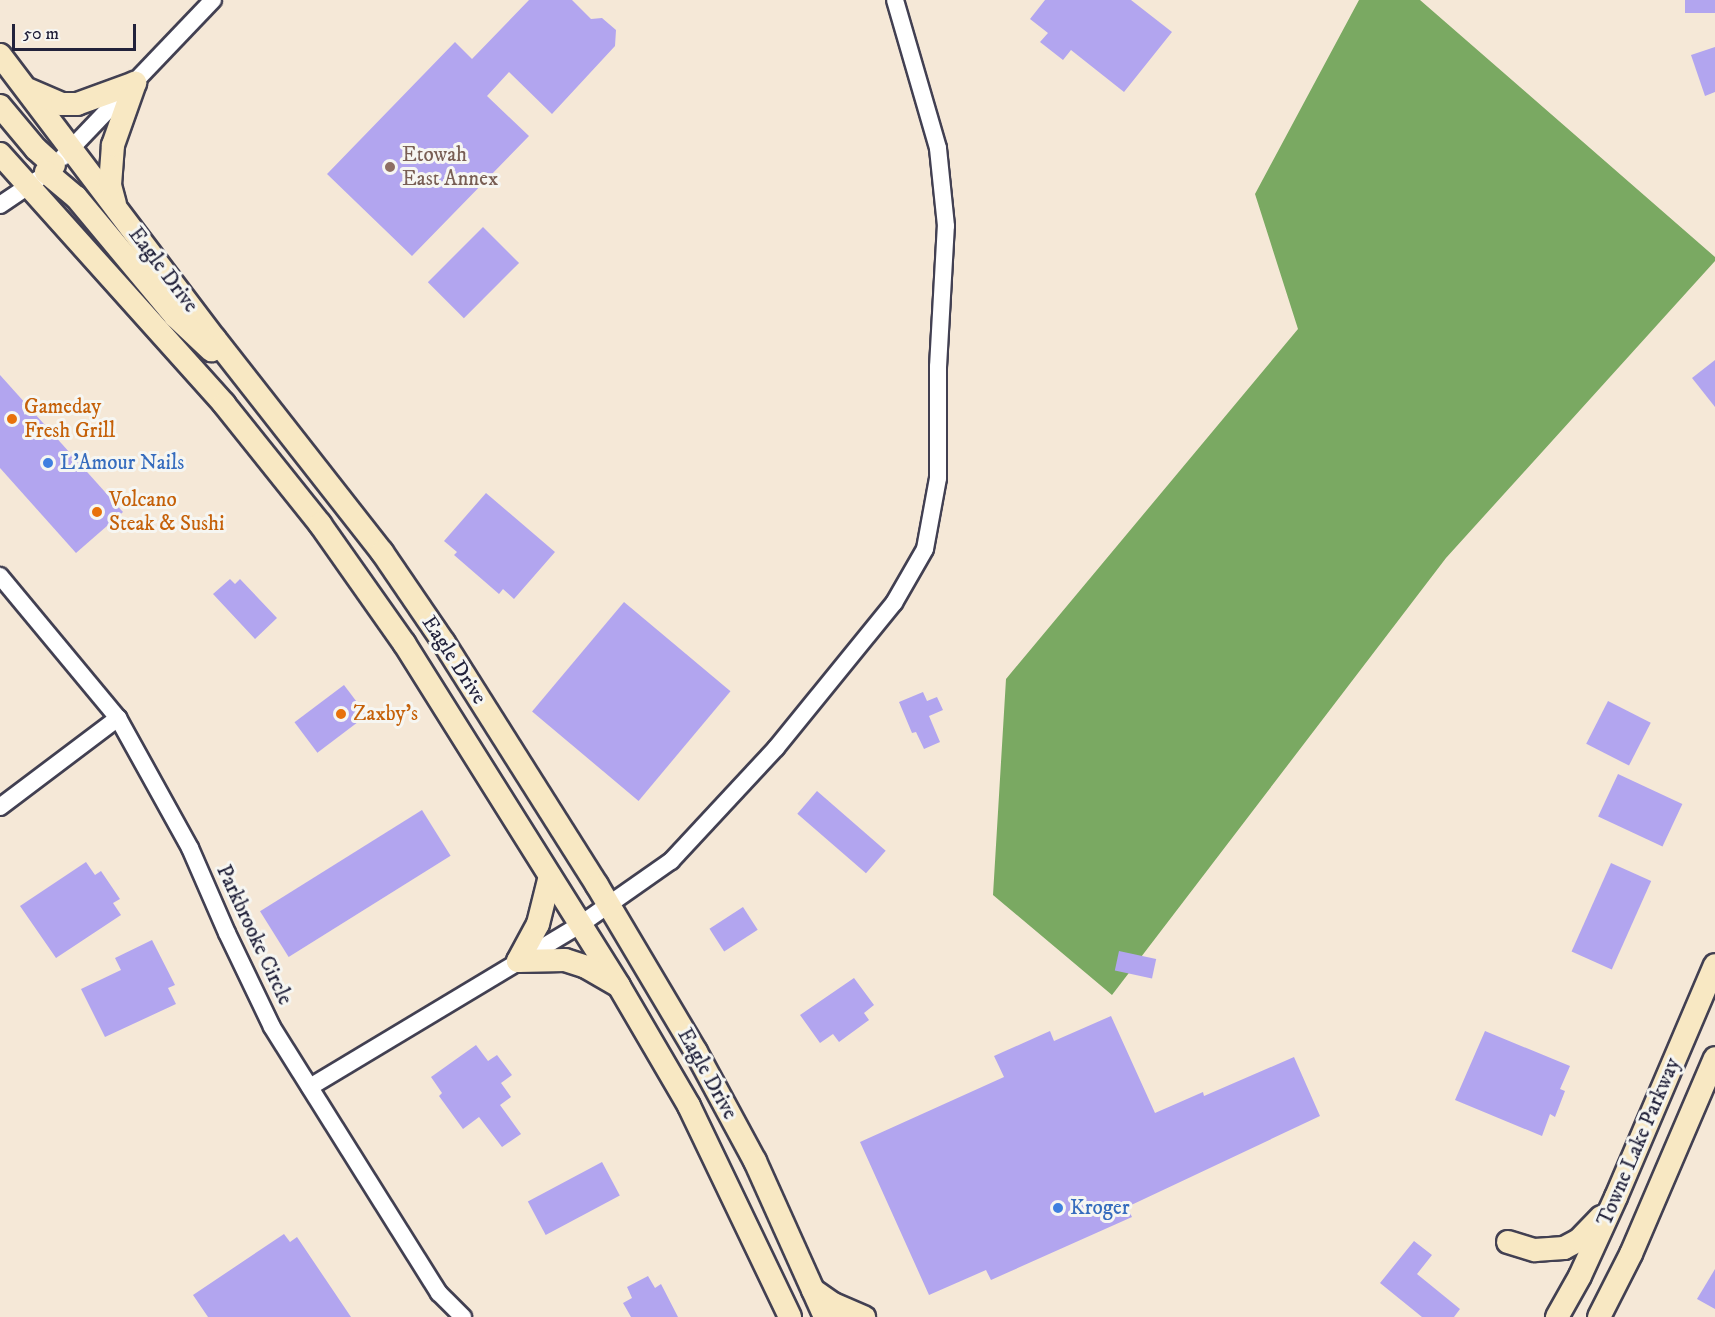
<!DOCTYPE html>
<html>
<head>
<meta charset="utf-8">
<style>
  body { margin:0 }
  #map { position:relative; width:1715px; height:1317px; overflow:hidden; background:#f5e8d7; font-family:"IM FELL DW Pica",serif }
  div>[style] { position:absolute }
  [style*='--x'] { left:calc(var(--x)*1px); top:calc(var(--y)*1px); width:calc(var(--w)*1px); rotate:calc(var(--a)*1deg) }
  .forest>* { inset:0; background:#7aa962 }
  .building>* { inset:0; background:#b2a5ef; transform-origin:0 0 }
  .roads { filter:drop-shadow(2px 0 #424052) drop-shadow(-2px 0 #424052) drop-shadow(0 2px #424052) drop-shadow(0 -2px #424052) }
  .street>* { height:16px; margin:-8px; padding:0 8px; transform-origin:8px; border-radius:8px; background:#fff }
  .secondary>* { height:22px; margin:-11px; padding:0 11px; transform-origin:11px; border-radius:11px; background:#f8e8c3 }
  .dots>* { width:16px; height:16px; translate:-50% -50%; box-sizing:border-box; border:3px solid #f6f6f2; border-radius:50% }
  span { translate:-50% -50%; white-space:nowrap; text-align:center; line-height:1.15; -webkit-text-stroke:6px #f6f6f2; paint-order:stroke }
  .education-label { font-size:21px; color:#785e54 }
  .left { translate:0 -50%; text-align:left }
  .street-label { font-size:21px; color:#22223b }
  .food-label { font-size:21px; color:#c56008 }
  .shop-label { font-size:21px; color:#366cbe }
  .scale { position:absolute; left:12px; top:24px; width:124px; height:27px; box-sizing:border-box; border:3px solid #22223b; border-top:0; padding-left:8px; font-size:18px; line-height:21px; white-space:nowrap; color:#22223b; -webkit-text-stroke:4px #f6f6f2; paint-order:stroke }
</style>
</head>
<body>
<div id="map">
  <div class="forest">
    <div style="clip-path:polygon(1359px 0,1420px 0,1715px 257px,1715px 261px,1446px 558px,1112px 995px,993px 895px,1006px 679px,1298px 329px,1255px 194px)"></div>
  </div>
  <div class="building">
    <div style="clip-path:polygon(529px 0,572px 0,591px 19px,602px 18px,616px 30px,615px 46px,552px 114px,509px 72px,487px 96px,529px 136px,412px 256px,327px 174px,455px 42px,472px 59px)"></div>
    <div style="clip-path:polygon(1045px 0,1131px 0,1172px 32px,1124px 92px,1071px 50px,1063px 60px,1040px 42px,1048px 33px,1030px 19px)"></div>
    <div style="left:1685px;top:0;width:30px;height:13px"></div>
    <div style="clip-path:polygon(1715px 47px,1715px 92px,1705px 96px,1691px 55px)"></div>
    <div style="left:483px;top:227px;width:51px;height:78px;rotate:45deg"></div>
    <div style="clip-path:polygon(1715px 360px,1715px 407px,1692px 378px)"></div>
    <div style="clip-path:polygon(0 375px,123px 512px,76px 553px,0 468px)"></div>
    <div style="clip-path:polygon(486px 493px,555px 552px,514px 599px,503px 589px,499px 594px,454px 555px,457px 552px,444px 541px)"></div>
    <div style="clip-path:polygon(230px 579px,235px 584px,240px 579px,277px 618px,255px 639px,213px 594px)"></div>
    <div style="left:624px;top:602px;width:139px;height:143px;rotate:40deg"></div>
    <div style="left:344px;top:685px;width:38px;height:62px;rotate:53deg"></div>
    <div style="clip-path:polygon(923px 692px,927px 701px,937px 697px,943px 710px,929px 716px,940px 742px,924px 749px,916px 732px,912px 733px,899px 702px)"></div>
    <div style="left:1608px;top:701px;width:48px;height:48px;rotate:27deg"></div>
    <div style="left:1618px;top:774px;width:71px;height:47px;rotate:25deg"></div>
    <div style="left:817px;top:791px;width:91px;height:30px;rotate:41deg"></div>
    <div style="left:422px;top:810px;width:54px;height:191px;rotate:58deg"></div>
    <div style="clip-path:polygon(86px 862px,95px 875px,101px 871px,120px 899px,113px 903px,121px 915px,56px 958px,20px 906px)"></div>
    <div style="left:1611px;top:863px;width:44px;height:97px;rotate:24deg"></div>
    <div style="left:743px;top:907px;width:27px;height:40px;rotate:57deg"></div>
    <div style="clip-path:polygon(152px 940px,175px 985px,168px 988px,176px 1004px,105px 1037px,81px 989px,121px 970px,115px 958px)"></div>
    <div style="left:1119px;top:951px;width:38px;height:20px;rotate:12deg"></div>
    <div style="clip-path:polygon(854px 978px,874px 1005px,864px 1013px,869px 1020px,839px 1042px,833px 1034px,820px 1043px,800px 1015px)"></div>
    <div style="clip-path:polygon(1111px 1016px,1155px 1113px,1203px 1092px,1204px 1096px,1294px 1057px,1320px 1116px,1127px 1207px,1132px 1217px,991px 1280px,986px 1270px,929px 1295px,860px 1142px,1004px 1077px,994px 1056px,1050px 1031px,1054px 1041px)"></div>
    <div style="clip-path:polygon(1485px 1031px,1570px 1066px,1560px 1089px,1565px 1091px,1555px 1117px,1550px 1114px,1542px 1136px,1455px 1100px)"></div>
    <div style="clip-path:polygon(476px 1045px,488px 1061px,497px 1055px,512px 1075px,501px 1083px,511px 1097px,500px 1105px,521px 1134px,502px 1147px,479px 1117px,463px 1129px,439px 1096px,442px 1093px,431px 1077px)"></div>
    <div style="left:602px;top:1162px;width:38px;height:84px;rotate:62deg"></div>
    <div style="clip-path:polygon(284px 1234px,290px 1242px,297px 1237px,351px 1317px,208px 1317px,193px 1295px)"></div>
    <div style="clip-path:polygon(1414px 1241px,1432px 1255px,1417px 1274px,1460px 1309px,1454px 1317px,1422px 1317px,1380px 1283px)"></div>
    <div style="clip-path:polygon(1715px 1269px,1715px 1309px,1697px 1299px)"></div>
    <div style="clip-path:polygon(648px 1276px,655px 1288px,661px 1284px,678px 1317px,631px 1317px,623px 1303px,632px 1298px,627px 1287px)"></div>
  </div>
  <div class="roads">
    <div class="street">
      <div style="--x:63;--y:157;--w:217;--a:-46.3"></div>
      <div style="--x:0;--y:205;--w:45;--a:-34"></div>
      <div style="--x:0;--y:576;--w:185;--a:50.3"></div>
      <div style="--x:118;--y:718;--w:149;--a:61"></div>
      <div style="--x:190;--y:848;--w:93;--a:66.5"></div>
      <div style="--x:227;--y:933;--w:104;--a:64.4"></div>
      <div style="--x:272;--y:1027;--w:314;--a:57.9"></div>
      <div style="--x:439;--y:1293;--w:34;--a:45"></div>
      <div style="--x:0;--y:807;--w:148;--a:-37"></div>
      <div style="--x:310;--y:1087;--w:316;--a:-31"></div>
      <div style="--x:581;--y:924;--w:110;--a:-35"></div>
      <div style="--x:671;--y:861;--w:154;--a:-47.1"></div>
      <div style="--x:776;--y:748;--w:187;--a:-50.9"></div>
      <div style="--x:894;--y:603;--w:62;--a:-60.1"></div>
      <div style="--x:925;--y:549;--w:72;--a:-79.6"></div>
      <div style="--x:938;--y:478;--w:111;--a:-90"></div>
      <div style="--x:938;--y:367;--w:141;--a:-86.8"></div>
      <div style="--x:946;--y:226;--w:78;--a:-95.9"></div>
      <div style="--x:938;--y:148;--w:154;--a:-106.2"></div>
    </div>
    <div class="secondary">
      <div style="--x:0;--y:55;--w:356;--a:52.9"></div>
      <div style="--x:215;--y:339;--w:271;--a:51.9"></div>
      <div style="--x:382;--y:552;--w:110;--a:55.7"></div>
      <div style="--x:444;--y:643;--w:286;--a:57.7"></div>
      <div style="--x:597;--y:885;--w:194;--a:59.3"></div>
      <div style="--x:696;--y:1052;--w:124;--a:61.6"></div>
      <div style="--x:755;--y:1161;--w:171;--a:65.8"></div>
      <div style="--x:29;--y:90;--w:36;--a:23"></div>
      <div style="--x:62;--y:104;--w:15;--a:0"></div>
      <div style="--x:77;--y:104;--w:62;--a:-19.9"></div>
      <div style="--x:0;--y:106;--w:56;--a:50.1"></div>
      <div style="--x:36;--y:149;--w:24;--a:42"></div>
      <div style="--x:0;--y:154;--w:336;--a:48.1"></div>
      <div style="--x:224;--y:404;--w:154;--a:51.3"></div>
      <div style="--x:320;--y:524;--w:146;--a:54.8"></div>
      <div style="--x:404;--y:643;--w:405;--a:57.9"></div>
      <div style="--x:619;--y:986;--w:139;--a:59.7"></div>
      <div style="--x:689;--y:1106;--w:234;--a:64.4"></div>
      <div style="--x:46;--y:172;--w:39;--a:40"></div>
      <div style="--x:76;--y:197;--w:155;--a:50.2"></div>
      <div style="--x:175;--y:316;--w:50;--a:43.4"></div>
      <div style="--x:115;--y:204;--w:20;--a:-105"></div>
      <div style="--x:110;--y:185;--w:40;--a:-85.7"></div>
      <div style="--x:113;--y:145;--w:66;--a:-70.5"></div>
      <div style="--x:518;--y:961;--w:47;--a:-1.2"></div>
      <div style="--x:565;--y:960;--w:22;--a:18"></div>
      <div style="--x:586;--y:967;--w:34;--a:30"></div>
      <div style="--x:518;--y:961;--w:42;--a:-61.6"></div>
      <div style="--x:538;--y:924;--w:49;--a:-76"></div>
      <div style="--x:1508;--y:1242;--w:28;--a:17"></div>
      <div style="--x:1535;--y:1250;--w:29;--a:-4"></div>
      <div style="--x:1564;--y:1248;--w:17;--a:-28"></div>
      <div style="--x:1579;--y:1240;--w:32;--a:-46"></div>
      <div style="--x:813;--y:1290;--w:24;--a:35"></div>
      <div style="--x:833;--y:1304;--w:34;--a:23"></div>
      <div style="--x:1557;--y:1317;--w:47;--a:-60.7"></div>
      <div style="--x:1580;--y:1276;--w:87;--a:-65.5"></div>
      <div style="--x:1616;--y:1197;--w:252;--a:-66.9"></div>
      <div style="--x:1599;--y:1317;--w:71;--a:-63.1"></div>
      <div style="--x:1631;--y:1254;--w:213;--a:-66.8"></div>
    </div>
  </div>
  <div class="dots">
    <div style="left:390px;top:167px;background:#8d6e63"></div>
    <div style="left:12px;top:419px;background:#e8710a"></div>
    <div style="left:48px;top:463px;background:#3f7fe0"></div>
    <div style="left:97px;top:512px;background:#e8710a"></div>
    <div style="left:341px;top:714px;background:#e8710a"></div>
    <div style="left:1058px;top:1208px;background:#3f7fe0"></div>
  </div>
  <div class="education-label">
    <span class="left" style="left:402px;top:167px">Etowah<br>East Annex</span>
  </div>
  <div class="street-label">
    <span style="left:163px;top:270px;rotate:53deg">Eagle Drive</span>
    <span style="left:454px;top:660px;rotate:57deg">Eagle Drive</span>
    <span style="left:254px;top:935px;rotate:65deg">Parkbrooke Circle</span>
    <span style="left:707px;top:1074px;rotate:61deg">Eagle Drive</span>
    <span style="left:1639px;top:1142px;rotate:-67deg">Towne Lake Parkway</span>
  </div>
  <div class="food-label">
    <span class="left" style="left:24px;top:419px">Gameday<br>Fresh Grill</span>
    <span class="left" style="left:109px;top:512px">Volcano<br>Steak &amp; Sushi</span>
    <span class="left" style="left:353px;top:714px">Zaxby's</span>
  </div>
  <div class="shop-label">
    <span class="left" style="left:60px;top:463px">L'Amour Nails</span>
    <span class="left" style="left:1070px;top:1208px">Kroger</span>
  </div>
  <div class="scale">50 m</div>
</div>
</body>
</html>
